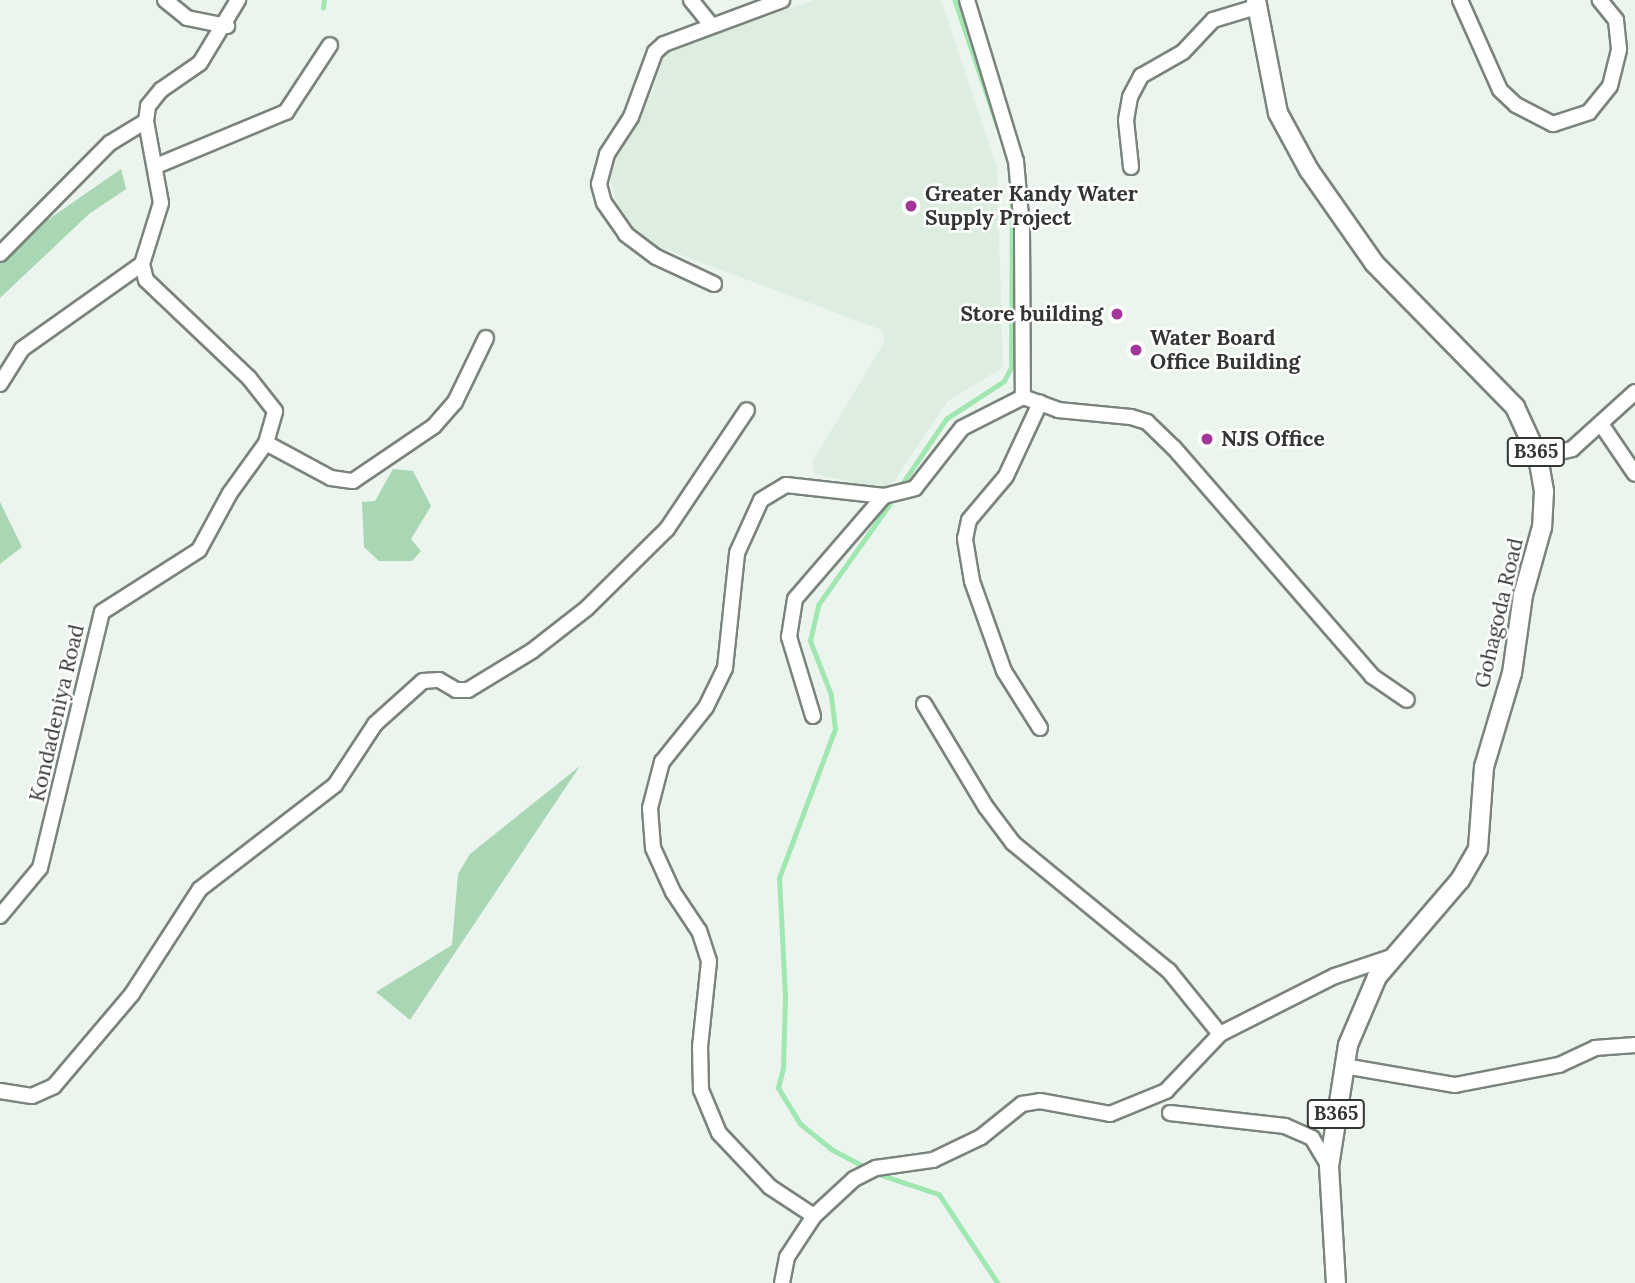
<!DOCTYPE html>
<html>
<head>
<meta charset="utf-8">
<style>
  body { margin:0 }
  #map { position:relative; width:1635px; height:1283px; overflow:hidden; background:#ebf5ed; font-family:Lora,serif }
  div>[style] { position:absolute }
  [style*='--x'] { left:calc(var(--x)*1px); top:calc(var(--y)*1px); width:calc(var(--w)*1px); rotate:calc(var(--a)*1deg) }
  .built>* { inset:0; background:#ddeee0 }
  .green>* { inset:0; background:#a9d7b3 }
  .stream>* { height:4.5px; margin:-2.25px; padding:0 2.25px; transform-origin:2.25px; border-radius:2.25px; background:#a1e7b1 }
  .roads { filter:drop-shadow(2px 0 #7b847c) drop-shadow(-2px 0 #7b847c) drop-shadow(0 2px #7b847c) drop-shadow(0 -2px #7b847c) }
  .minor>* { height:14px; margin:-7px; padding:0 7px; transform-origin:7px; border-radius:7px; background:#fff }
  .major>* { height:18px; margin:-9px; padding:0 9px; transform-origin:9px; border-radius:9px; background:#fff }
  .dots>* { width:19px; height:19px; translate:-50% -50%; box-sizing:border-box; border:4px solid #fff; border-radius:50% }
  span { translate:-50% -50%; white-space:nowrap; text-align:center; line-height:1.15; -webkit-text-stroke:5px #fff; paint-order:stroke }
  .shield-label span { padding:2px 5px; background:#fff; border:2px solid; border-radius:5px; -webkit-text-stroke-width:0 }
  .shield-label { font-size:19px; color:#323632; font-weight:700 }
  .poi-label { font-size:21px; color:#323632; font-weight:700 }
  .left { translate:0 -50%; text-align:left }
  .right { translate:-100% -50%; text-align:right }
  .street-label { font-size:21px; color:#323632 }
</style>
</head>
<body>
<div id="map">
  <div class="built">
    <div style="clip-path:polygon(814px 0,941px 0,997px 168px,1003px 367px,947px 402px,894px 481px,883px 489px,815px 474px,812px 462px,885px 341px,882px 330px,652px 244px,623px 219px,608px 175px,613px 157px,652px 93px,664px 52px)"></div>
  </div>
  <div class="green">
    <div style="clip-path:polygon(121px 169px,126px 189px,89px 214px,0 298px,0 253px)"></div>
    <div style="clip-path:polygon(393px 469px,413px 471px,431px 506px,411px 539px,421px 551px,412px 561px,379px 561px,364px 547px,362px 502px,375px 501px)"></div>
    <div style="clip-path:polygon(0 502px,22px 547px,0 564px)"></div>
    <div style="clip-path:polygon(580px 766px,410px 1020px,376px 992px,452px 945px,458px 874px,470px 854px)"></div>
  </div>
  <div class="stream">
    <div style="--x:955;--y:0;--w:134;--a:71.3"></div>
    <div style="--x:323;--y:8;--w:8;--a:-83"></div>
    <div style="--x:900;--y:487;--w:82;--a:-55.9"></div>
    <div style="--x:946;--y:419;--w:69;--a:-33.2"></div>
    <div style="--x:1004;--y:381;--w:15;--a:-62"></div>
    <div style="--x:1011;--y:368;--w:171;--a:-89.7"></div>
    <div style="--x:868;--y:1169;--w:41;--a:-152.2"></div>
    <div style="--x:832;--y:1150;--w:41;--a:-140.9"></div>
    <div style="--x:800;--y:1124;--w:42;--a:-121.4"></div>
    <div style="--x:778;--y:1088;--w:21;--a:-76"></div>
    <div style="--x:783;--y:1068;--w:72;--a:-88.4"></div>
    <div style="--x:785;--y:996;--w:118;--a:-92.9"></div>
    <div style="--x:779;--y:878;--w:159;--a:-69.4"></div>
    <div style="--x:835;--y:729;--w:34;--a:-97"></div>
    <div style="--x:831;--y:695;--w:58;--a:-111.3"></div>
    <div style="--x:810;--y:641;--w:37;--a:-77"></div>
    <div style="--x:818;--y:605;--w:123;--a:-54.6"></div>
    <div style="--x:875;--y:1173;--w:67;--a:18.2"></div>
    <div style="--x:939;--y:1194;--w:107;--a:56.5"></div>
  </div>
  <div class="roads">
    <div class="minor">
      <div style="--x:165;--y:0;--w:28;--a:39"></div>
      <div style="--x:187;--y:18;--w:41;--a:11.3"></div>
      <div style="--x:691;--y:0;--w:32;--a:51"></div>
      <div style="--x:967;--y:0;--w:168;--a:73.1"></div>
      <div style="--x:1016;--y:161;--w:67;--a:84.9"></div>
      <div style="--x:1022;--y:228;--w:169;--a:89.7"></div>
      <div style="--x:1460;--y:0;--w:98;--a:66"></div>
      <div style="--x:1500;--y:90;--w:22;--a:43"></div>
      <div style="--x:1516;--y:105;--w:42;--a:27.2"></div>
      <div style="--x:1553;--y:124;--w:38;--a:-18"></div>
      <div style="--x:1589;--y:112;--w:33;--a:-51"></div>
      <div style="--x:1610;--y:86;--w:38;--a:-76"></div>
      <div style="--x:1619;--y:49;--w:29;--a:-96"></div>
      <div style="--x:1616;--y:20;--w:26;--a:-129"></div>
      <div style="--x:156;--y:166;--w:141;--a:-22.6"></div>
      <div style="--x:286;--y:112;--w:80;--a:-56.7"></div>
      <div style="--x:1131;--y:167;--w:47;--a:-96.1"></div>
      <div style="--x:1126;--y:120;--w:23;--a:-80"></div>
      <div style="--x:1130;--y:97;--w:24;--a:-62"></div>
      <div style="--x:1141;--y:76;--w:48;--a:-29.7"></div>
      <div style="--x:1183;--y:52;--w:44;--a:-46.8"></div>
      <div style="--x:1213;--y:20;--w:45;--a:-16.8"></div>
      <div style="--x:0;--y:254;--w:156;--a:-45.3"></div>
      <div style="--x:110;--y:143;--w:42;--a:-31.4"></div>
      <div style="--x:714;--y:284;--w:64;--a:-155"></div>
      <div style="--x:656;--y:257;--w:38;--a:-143"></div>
      <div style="--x:626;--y:234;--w:38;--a:-125"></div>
      <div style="--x:604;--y:203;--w:20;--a:-105"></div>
      <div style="--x:599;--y:184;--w:31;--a:-75"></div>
      <div style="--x:607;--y:154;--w:44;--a:-57"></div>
      <div style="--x:631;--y:117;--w:69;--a:-69.7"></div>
      <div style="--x:655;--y:52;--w:12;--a:-42"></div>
      <div style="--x:664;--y:44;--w:126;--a:-20.4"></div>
      <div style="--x:0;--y:384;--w:41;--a:-57.8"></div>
      <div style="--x:22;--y:349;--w:147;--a:-35.3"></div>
      <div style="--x:1601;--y:424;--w:60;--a:55.8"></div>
      <div style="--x:266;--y:443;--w:74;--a:28.3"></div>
      <div style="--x:331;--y:478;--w:22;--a:8"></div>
      <div style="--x:353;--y:481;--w:98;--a:-34.2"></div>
      <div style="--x:434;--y:426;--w:32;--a:-49"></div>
      <div style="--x:455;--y:402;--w:71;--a:-64.2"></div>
      <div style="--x:1538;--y:457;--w:35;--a:-13"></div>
      <div style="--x:1572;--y:449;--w:85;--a:-42.1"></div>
      <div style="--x:924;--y:704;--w:120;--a:59"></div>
      <div style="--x:986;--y:807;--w:45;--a:53.1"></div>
      <div style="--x:1013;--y:843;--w:202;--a:39.4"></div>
      <div style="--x:1169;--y:971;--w:81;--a:51"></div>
      <div style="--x:813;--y:716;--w:83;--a:-106.9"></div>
      <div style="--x:789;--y:637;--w:38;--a:-81"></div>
      <div style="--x:795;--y:599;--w:136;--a:-49.2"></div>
      <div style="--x:1040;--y:728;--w:67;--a:-122.3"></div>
      <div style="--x:1004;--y:671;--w:96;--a:-109.6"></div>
      <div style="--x:972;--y:581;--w:43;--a:-99.5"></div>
      <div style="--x:965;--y:539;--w:19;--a:-78"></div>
      <div style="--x:969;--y:520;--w:57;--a:-49.9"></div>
      <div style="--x:1006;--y:476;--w:81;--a:-65"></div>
      <div style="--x:0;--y:916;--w:62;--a:-50.2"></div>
      <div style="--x:40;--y:868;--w:263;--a:-76.4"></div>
      <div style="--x:102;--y:612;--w:115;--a:-32.6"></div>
      <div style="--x:199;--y:550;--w:65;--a:-61.5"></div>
      <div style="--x:230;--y:493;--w:62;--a:-54.2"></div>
      <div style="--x:266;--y:443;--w:33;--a:-74"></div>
      <div style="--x:275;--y:411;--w:42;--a:-128.2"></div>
      <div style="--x:249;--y:378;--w:142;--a:-136.4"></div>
      <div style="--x:146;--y:280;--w:16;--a:-104"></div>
      <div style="--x:142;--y:264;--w:64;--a:-72.7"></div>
      <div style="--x:161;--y:203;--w:83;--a:-100.4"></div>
      <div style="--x:146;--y:121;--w:15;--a:-82"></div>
      <div style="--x:148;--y:106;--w:21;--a:-51"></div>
      <div style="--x:161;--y:90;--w:47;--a:-34.7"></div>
      <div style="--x:200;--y:63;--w:74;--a:-58.9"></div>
      <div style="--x:1344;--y:1066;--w:113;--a:9.7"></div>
      <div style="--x:1455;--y:1085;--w:106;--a:-10.9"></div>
      <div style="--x:1559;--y:1065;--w:40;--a:-25"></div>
      <div style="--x:1595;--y:1048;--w:40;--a:-4.3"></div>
      <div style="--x:0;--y:1091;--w:32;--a:9"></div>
      <div style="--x:32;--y:1096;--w:24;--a:-24"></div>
      <div style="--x:54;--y:1086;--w:121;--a:-49.7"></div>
      <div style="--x:132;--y:994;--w:125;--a:-57.1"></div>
      <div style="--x:200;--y:889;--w:170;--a:-37.6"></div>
      <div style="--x:335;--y:785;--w:73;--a:-56.7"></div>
      <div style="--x:375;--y:724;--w:64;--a:-41.9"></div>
      <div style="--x:423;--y:681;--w:16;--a:-4"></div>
      <div style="--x:439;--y:680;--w:20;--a:30"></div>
      <div style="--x:456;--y:690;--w:12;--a:0"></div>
      <div style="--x:468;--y:690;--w:75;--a:-31.4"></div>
      <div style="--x:532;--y:651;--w:70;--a:-38"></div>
      <div style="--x:587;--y:608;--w:112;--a:-44.6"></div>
      <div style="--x:667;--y:529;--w:143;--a:-56.1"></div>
      <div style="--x:1170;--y:1113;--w:116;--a:6.4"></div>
      <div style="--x:1285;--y:1126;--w:30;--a:24"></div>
      <div style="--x:1312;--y:1138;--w:33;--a:59"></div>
      <div style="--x:814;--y:1216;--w:53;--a:-146.6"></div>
      <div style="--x:770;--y:1187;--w:74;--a:-133.4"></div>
      <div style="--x:719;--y:1133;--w:47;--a:-112.7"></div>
      <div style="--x:701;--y:1090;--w:43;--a:-91.3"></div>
      <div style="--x:700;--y:1047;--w:86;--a:-84"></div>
      <div style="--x:709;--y:961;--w:32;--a:-108"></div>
      <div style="--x:699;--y:931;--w:47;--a:-123.7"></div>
      <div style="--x:673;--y:892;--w:48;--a:-114.4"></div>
      <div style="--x:653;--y:848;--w:40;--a:-94.3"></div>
      <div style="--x:650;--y:808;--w:48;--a:-75.4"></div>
      <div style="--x:662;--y:762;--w:70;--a:-51.3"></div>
      <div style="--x:706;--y:707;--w:43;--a:-64"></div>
      <div style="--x:725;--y:668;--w:116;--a:-84"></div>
      <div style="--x:737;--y:553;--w:58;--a:-65.6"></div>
      <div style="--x:761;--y:500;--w:29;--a:-31"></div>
      <div style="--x:786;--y:485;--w:99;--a:6.4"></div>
      <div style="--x:884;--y:496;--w:32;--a:-14"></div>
      <div style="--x:915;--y:488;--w:76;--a:-51.9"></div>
      <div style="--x:962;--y:428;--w:68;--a:-26.9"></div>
      <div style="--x:1023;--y:397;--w:37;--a:20"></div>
      <div style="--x:1058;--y:410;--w:73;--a:5.5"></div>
      <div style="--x:1131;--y:417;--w:17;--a:17"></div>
      <div style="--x:1147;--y:422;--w:37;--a:44"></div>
      <div style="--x:1174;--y:448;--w:302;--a:49"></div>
      <div style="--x:1372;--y:676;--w:42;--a:34.4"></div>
      <div style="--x:782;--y:1283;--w:26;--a:-79"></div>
      <div style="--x:787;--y:1257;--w:49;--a:-56.6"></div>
      <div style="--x:814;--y:1216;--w:54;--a:-42.8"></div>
      <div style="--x:854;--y:1179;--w:25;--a:-27"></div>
      <div style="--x:876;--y:1168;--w:58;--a:-8"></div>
      <div style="--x:933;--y:1160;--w:53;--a:-25.6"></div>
      <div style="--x:981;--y:1137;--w:53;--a:-38.8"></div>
      <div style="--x:1022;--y:1104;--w:18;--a:-9"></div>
      <div style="--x:1040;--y:1101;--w:71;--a:10.5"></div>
      <div style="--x:1110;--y:1114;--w:61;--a:-22.3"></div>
      <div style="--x:1166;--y:1091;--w:79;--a:-46.5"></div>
      <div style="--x:1220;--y:1034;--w:129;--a:-26.8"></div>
      <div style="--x:1335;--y:976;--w:59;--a:-18.7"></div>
    </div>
    <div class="major">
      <div style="--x:1256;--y:0;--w:115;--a:79"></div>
      <div style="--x:1278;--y:113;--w:65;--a:61.5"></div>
      <div style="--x:1309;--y:170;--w:113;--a:55"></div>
      <div style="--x:1374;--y:263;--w:202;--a:45.6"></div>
      <div style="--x:1515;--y:407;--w:55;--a:65.3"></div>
      <div style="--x:1538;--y:457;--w:35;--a:80"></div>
      <div style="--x:1544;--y:491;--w:36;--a:93"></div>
      <div style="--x:1542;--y:527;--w:71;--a:105.6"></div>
      <div style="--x:1523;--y:595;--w:79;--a:98"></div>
      <div style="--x:1512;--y:673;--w:98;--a:106.6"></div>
      <div style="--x:1484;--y:767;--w:82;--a:94.2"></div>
      <div style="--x:1478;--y:849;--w:36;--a:120"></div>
      <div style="--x:1460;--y:880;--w:128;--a:130.6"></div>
      <div style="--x:1377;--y:977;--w:74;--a:113.1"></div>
      <div style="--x:1348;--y:1045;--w:122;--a:98.9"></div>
      <div style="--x:1329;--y:1166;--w:117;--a:86.6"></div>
    </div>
  </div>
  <div class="dots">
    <div style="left:911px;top:206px;background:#a13798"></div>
    <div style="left:1117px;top:314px;background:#a13798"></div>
    <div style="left:1136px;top:350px;background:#a13798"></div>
    <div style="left:1207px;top:439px;background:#a13798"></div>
  </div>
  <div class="shield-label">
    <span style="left:1536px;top:452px">B365</span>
    <span style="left:1336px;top:1114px">B365</span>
  </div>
  <div class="poi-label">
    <span class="left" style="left:925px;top:206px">Greater Kandy Water<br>Supply Project</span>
    <span class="right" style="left:1103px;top:314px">Store building</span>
    <span class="left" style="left:1150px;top:350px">Water Board<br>Office Building</span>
    <span class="left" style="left:1221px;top:439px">NJS Office</span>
  </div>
  <div class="street-label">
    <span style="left:1499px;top:613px;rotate:-77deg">Gohagoda Road</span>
    <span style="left:57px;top:713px;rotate:-77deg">Kondadeniya Road</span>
  </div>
</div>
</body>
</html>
